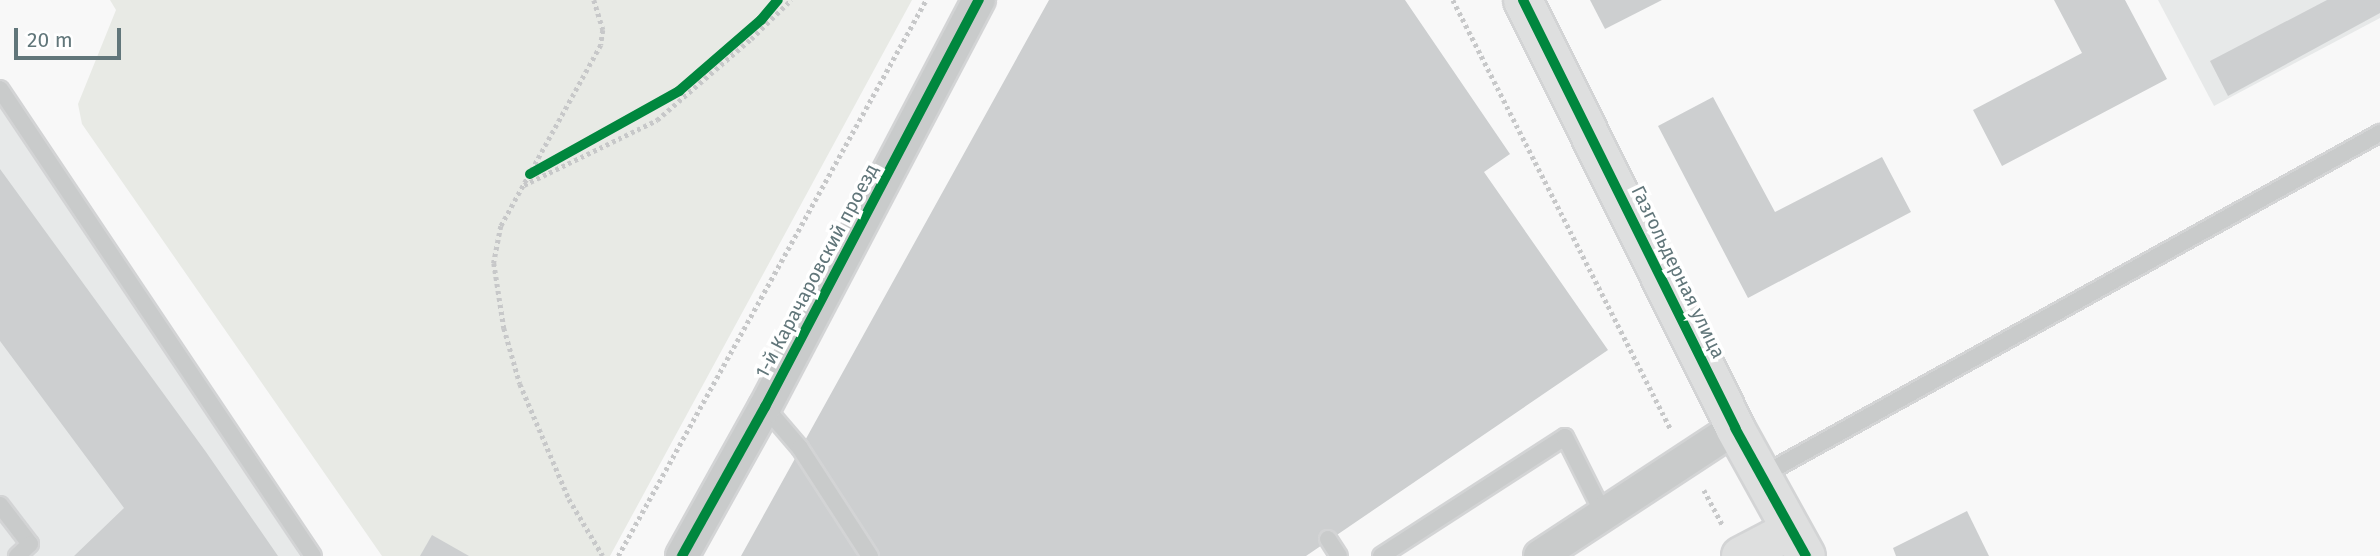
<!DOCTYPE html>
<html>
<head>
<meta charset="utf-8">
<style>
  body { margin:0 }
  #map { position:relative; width:2380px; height:556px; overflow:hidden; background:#f8f8f8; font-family:"Fira Sans",sans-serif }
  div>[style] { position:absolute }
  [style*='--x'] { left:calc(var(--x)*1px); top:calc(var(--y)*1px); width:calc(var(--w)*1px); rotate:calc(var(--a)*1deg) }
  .built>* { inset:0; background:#e7e9e9 }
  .green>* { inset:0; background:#e8eae5 }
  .building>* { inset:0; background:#cdcfd0 }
  .path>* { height:4.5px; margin-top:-2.25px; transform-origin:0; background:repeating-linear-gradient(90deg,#c7c8c9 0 3.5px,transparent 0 7px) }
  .roads { filter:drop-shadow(2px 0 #d3d4d5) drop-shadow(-2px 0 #d3d4d5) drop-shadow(0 2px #d3d4d5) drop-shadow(0 -2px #d3d4d5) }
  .lane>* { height:16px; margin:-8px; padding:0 8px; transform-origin:8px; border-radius:8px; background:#c9cbcb }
  .street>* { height:32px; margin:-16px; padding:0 16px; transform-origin:16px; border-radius:16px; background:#c9cbcb }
  .secondary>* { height:38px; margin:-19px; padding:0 19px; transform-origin:19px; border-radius:19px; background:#dedfdf }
  .cycleway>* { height:10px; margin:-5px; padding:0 5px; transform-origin:5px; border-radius:5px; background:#00873e }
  span { translate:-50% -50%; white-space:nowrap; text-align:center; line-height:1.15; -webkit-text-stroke:7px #fff; paint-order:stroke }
  .street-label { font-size:19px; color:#61767a }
  .scale { position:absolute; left:14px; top:28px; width:107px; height:32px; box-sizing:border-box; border:4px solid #61767a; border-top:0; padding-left:9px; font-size:21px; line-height:24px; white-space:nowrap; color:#61767a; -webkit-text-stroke:5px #fff; paint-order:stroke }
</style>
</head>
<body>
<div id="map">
  <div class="built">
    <div style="clip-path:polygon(2158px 0,2380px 0,2380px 18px,2214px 106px)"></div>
    <div style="clip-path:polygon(0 98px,300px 556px,0 556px)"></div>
  </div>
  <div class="green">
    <div style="clip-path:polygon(110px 0,912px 0,610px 556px,382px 556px,82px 124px,78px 104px,116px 10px)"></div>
  </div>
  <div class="building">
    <div style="clip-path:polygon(1049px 0,1405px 0,1510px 154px,1484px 172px,1608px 350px,1306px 556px,741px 556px)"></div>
    <div style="clip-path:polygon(1590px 0,1662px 0,1605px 29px)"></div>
    <div style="clip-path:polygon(2054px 0,2125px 0,2167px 79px,2002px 166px,1973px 110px,2082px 53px)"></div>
    <div style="clip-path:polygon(2327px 0,2380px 0,2380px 13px,2228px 96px,2210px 61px)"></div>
    <div style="clip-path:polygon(1713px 97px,1775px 212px,1882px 157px,1911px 212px,1748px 298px,1658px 126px)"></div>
    <div style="clip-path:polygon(0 169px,206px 452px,278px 556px,74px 556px,124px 508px,0 341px)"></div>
    <div style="clip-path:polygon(1967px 511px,1989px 556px,1896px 556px,1893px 548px)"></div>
    <div style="clip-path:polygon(432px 535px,469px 556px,420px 556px)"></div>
  </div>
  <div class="path">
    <div style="--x:594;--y:0;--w:31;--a:73"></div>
    <div style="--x:603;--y:30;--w:15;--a:98"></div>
    <div style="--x:601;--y:45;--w:207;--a:118.9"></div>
    <div style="--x:501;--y:226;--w:38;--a:101"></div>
    <div style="--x:494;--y:263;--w:66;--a:81.3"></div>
    <div style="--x:504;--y:328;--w:58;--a:74.1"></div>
    <div style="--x:520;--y:384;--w:125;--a:66.9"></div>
    <div style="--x:569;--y:499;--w:66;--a:59.2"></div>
    <div style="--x:1453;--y:0;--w:482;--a:63.1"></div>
    <div style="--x:524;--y:185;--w:148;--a:-26"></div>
    <div style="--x:657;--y:120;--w:124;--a:-40.8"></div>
    <div style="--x:751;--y:39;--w:56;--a:-44.3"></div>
    <div style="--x:1704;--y:490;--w:40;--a:62"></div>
    <div style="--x:618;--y:556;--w:636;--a:-61.02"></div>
  </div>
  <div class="roads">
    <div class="lane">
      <div style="--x:0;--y:89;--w:562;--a:56.17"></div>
      <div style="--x:765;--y:407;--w:54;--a:49.5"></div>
      <div style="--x:800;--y:448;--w:129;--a:57.1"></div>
      <div style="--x:1761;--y:476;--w:708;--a:-28.99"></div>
      <div style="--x:0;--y:505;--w:49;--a:52.4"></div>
      <div style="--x:30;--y:544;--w:18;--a:137"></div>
      <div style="--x:1328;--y:539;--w:20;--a:57"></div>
      <div style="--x:1381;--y:556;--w:219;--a:-32.9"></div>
      <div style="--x:1565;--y:437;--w:87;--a:63.4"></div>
    </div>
    <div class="street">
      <div style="--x:682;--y:556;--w:171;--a:-60.9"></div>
      <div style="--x:765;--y:407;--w:460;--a:-62.3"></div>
      <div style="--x:1540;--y:556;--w:233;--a:-33.3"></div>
    </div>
    <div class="secondary">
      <div style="--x:1523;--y:0;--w:478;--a:63.6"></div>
      <div style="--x:1735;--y:428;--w:146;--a:61"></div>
      <div style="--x:1741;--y:556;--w:56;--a:-27.5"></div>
    </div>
  </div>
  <div class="cycleway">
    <div style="--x:1523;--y:0;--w:478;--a:63.6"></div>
    <div style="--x:1735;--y:428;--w:146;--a:61"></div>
    <div style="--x:530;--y:174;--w:171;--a:-29.1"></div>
    <div style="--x:679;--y:91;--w:108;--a:-40.9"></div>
    <div style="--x:761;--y:20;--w:26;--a:-50"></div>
    <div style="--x:682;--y:556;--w:171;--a:-60.9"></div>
    <div style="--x:765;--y:407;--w:460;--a:-62.3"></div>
  </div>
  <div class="street-label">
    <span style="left:817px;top:271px;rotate:-62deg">1-й Карачаровский проезд</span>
    <span style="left:1678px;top:272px;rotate:64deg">Газгольдерная улица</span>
  </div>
  <div class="scale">20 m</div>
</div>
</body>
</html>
